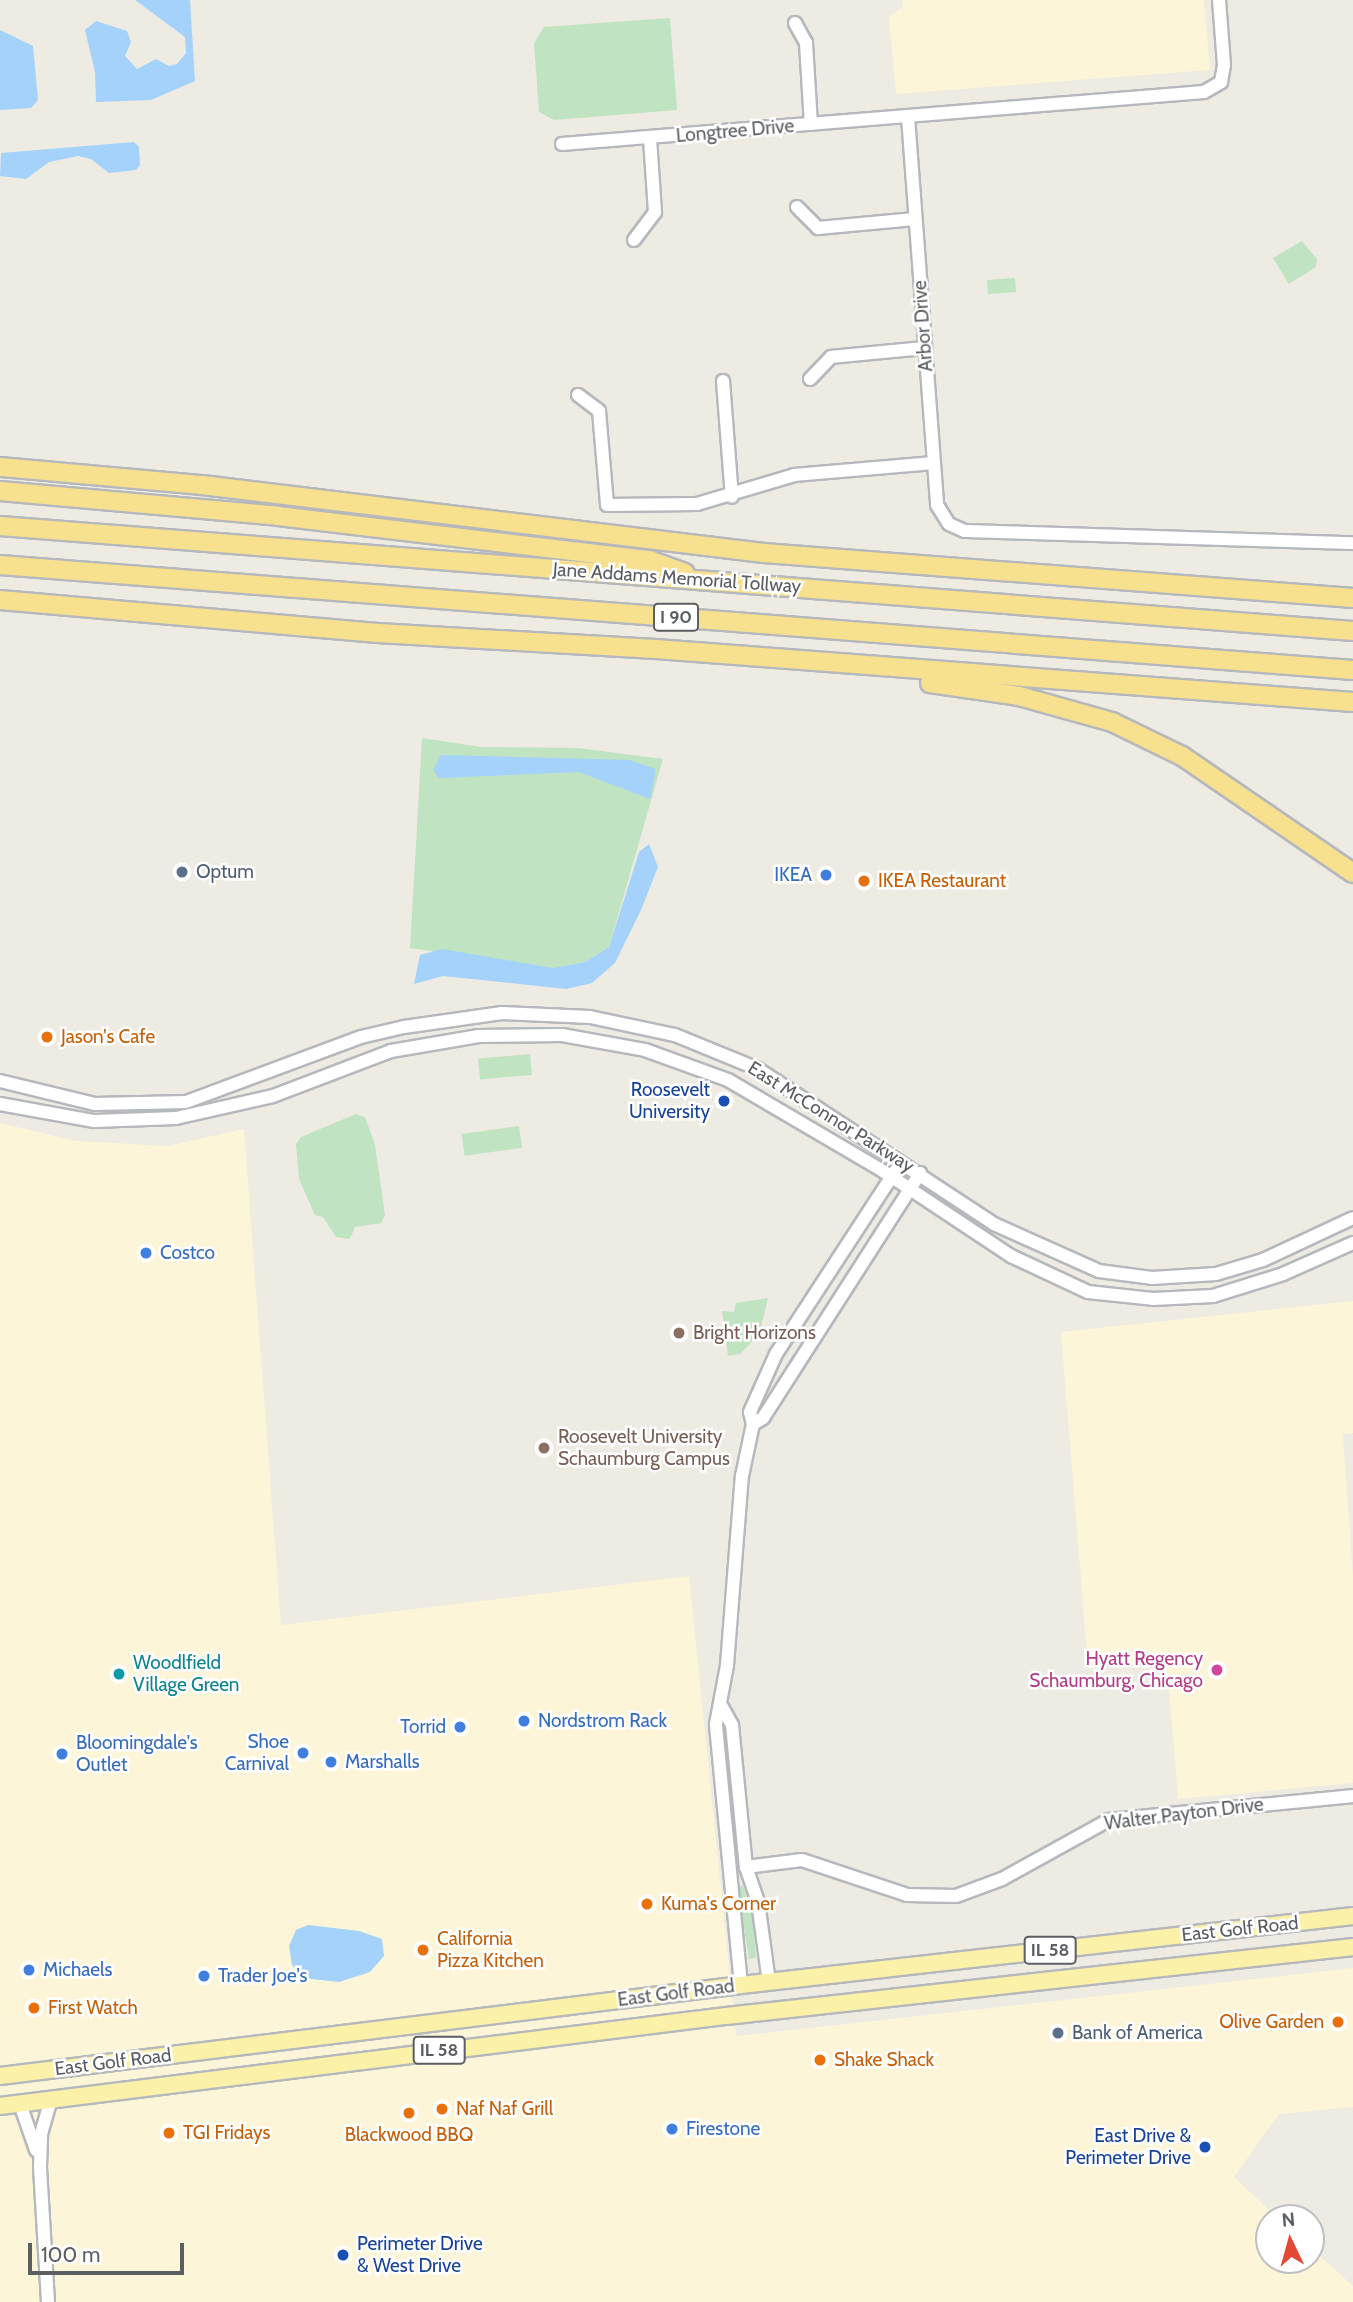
<!DOCTYPE html>
<html>
<head>
<meta charset="utf-8">
<style>
  body { margin:0 }
  #map { position:relative; width:1353px; height:2302px; overflow:hidden; background:#edebe2; font-family:Cabin,sans-serif }
  div>[style] { position:absolute }
  [style*='--x'] { left:calc(var(--x)*1px); top:calc(var(--y)*1px); width:calc(var(--w)*1px); rotate:calc(var(--a)*1deg) }
  .commercial>* { inset:0; background:#fcf5d8 }
  .green>* { inset:0; background:#c0e3c1; transform-origin:0 0 }
  .water>* { inset:0; background:#a4d2fb }
  .roads { filter:drop-shadow(2px 0 #b5b8bc) drop-shadow(-2px 0 #b5b8bc) drop-shadow(0 2px #b5b8bc) drop-shadow(0 -2px #b5b8bc) }
  .minor>* { height:12px; margin:-6px; padding:0 6px; transform-origin:6px; border-radius:6px; background:#fff }
  .major>* { height:16px; margin:-8px; padding:0 8px; transform-origin:8px; border-radius:8px; background:#fbf1a9 }
  .highway>* { height:18px; margin:-9px; padding:0 9px; transform-origin:9px; border-radius:9px; background:#f8e18e }
  .dots>* { width:19px; height:19px; translate:-50% -50%; box-sizing:border-box; border:4px solid #fff; border-radius:50% }
  span { translate:-50% -50%; white-space:nowrap; text-align:center; line-height:1.15; -webkit-text-stroke:5px #fff; paint-order:stroke }
  .shield-label span { padding:2px 5px; background:#fff; border:2px solid; border-radius:5px; -webkit-text-stroke-width:0 }
  .shield-label { font-size:18px; color:#5b5e62; font-weight:700 }
  .street-label { font-size:19px; color:#5b5e62 }
  .service-label { font-size:19px; color:#4e5e75 }
  .left { translate:0 -50%; text-align:left }
  .shop-label { font-size:19px; color:#366cbe }
  .right { translate:-100% -50%; text-align:right }
  .food-label { font-size:19px; color:#c56008 }
  .transit-label { font-size:19px; color:#164399 }
  .education-label { font-size:19px; color:#785e54 }
  .hotel-label { font-size:19px; color:#b23c85 }
  .culture-label { font-size:19px; color:#0d838f }
  .north { position:absolute; left:1255px; top:2204px; width:70px; height:70px; box-sizing:border-box; background:#fff; border:2px solid #bdbfc0; border-radius:50%; rotate:355deg; font-size:19px; font-weight:700; line-height:28px; text-align:center; color:#5b5e62 }
  .north::after { content:''; display:block; margin:auto; width:24px; height:32px; background:#e14934; clip-path:polygon(50% 0,100% 100%,50% 72%,0 100%) }
  .scale { position:absolute; left:28px; top:2243px; width:156px; height:32px; box-sizing:border-box; border:4px solid #5b5e62; border-top:0; padding-left:9px; font-size:21px; line-height:24px; white-space:nowrap; color:#5b5e62; -webkit-text-stroke:5px #fff; paint-order:stroke }
</style>
</head>
<body>
<div id="map">
  <div class="commercial">
    <div style="clip-path:polygon(902px 0,1204px 0,1210px 70px,896px 94px,889px 17px,903px 6px)"></div>
    <div style="clip-path:polygon(0 1123px,76px 1141px,167px 1146px,244px 1129px,281px 1625px,689px 1576px,736px 2036px,1353px 1968px,1353px 2107px,1279px 2114px,1234px 2177px,1278px 2218px,1269px 2218px,1269px 2260px,1311px 2260px,1311px 2248px,1353px 2286px,1353px 2302px,0 2302px)"></div>
    <div style="clip-path:polygon(1353px 1301px,1353px 1433px,1343px 1434px,1353px 1576px,1353px 1783px,1178px 1799px,1169px 1689px,1155px 1663px,1088px 1668px,1061px 1332px)"></div>
  </div>
  <div class="green">
    <div style="clip-path:polygon(670px 18px,677px 110px,554px 120px,539px 112px,534px 43px,544px 27px)"></div>
    <div style="clip-path:polygon(1302px 241px,1317px 259px,1316px 267px,1289px 284px,1273px 258px)"></div>
    <div style="left:1015px;top:278px;width:14px;height:28px;rotate:86deg"></div>
    <div style="clip-path:polygon(422px 738px,481px 747px,578px 748px,663px 759px,609px 947px,585px 962px,553px 968px,410px 948px)"></div>
    <div style="left:530px;top:1054px;width:21px;height:52px;rotate:85deg"></div>
    <div style="clip-path:polygon(356px 1114px,365px 1117px,375px 1145px,385px 1215px,381px 1223px,355px 1227px,350px 1239px,336px 1237px,323px 1217px,315px 1215px,299px 1179px,296px 1144px,301px 1137px)"></div>
    <div style="left:519px;top:1126px;width:22px;height:58px;rotate:82deg"></div>
    <div style="clip-path:polygon(768px 1298px,759px 1335px,740px 1354px,728px 1356px,722px 1311px,734px 1312px,736px 1303px)"></div>
    <div style="clip-path:polygon(722px 1719px,727px 1724px,736px 1852px,732px 1852px)"></div>
    <div style="clip-path:polygon(743px 1886px,753px 1917px,756px 1958px,749px 1959px,737px 1887px)"></div>
  </div>
  <div class="water">
    <div style="clip-path:polygon(135px 0,190px 0,195px 81px,151px 100px,96px 102px,95px 72px,85px 30px,96px 21px,127px 31px,131px 42px,125px 56px,137px 69px,156px 59px,169px 66px,177px 64px,186px 53px,185px 37px)"></div>
    <div style="clip-path:polygon(0 30px,33px 46px,38px 100px,31px 108px,0 110px)"></div>
    <div style="clip-path:polygon(134px 142px,139px 147px,140px 165px,136px 170px,109px 173px,91px 159px,78px 156px,49px 162px,26px 179px,0 176px,1px 153px)"></div>
    <div style="clip-path:polygon(441px 755px,629px 760px,656px 769px,650px 799px,579px 772px,439px 778px,433px 770px)"></div>
    <div style="clip-path:polygon(649px 844px,658px 867px,641px 910px,615px 963px,592px 983px,566px 989px,443px 976px,414px 984px,420px 955px,442px 949px,553px 968px,585px 962px,609px 947px,639px 852px)"></div>
    <div style="clip-path:polygon(308px 1925px,359px 1931px,382px 1939px,384px 1956px,370px 1972px,339px 1982px,302px 1978px,292px 1965px,289px 1946px,296px 1930px)"></div>
  </div>
  <div class="roads">
    <div class="minor">
      <div style="--x:795;--y:23;--w:23;--a:61"></div>
      <div style="--x:806;--y:43;--w:81;--a:86.5"></div>
      <div style="--x:908;--y:117;--w:389;--a:85.7"></div>
      <div style="--x:937;--y:505;--w:22;--a:58"></div>
      <div style="--x:949;--y:524;--w:17;--a:24"></div>
      <div style="--x:965;--y:531;--w:388;--a:1.8"></div>
      <div style="--x:562;--y:144;--w:644;--a:-4.63"></div>
      <div style="--x:1204;--y:92;--w:20;--a:-30"></div>
      <div style="--x:1221;--y:82;--w:17;--a:-80"></div>
      <div style="--x:1224;--y:65;--w:65;--a:-94.4"></div>
      <div style="--x:797;--y:207;--w:30;--a:45"></div>
      <div style="--x:818;--y:228;--w:97;--a:-5.3"></div>
      <div style="--x:634;--y:240;--w:35;--a:-53"></div>
      <div style="--x:655;--y:212;--w:74;--a:-93.9"></div>
      <div style="--x:810;--y:379;--w:30;--a:-46"></div>
      <div style="--x:831;--y:357;--w:93;--a:-5.5"></div>
      <div style="--x:723;--y:381;--w:116;--a:85.6"></div>
      <div style="--x:578;--y:395;--w:26;--a:37"></div>
      <div style="--x:599;--y:411;--w:94;--a:85.1"></div>
      <div style="--x:607;--y:505;--w:90;--a:-0.6"></div>
      <div style="--x:697;--y:504;--w:101;--a:-16.6"></div>
      <div style="--x:794;--y:475;--w:140;--a:-4.9"></div>
      <div style="--x:0;--y:1081;--w:98;--a:13.6"></div>
      <div style="--x:95;--y:1104;--w:91;--a:-1.3"></div>
      <div style="--x:186;--y:1102;--w:187;--a:-20.4"></div>
      <div style="--x:361;--y:1037;--w:44;--a:-13.1"></div>
      <div style="--x:404;--y:1027;--w:99;--a:-8.1"></div>
      <div style="--x:502;--y:1013;--w:88;--a:2.6"></div>
      <div style="--x:590;--y:1017;--w:87;--a:12"></div>
      <div style="--x:675;--y:1035;--w:90;--a:22.3"></div>
      <div style="--x:758;--y:1069;--w:282;--a:33.3"></div>
      <div style="--x:994;--y:1224;--w:115;--a:24.1"></div>
      <div style="--x:1099;--y:1271;--w:53;--a:7.5"></div>
      <div style="--x:1152;--y:1278;--w:64;--a:-3.6"></div>
      <div style="--x:1216;--y:1274;--w:49;--a:-16.6"></div>
      <div style="--x:1263;--y:1260;--w:99;--a:-25"></div>
      <div style="--x:0;--y:1104;--w:96;--a:10.3"></div>
      <div style="--x:94;--y:1121;--w:82;--a:-2.1"></div>
      <div style="--x:176;--y:1118;--w:99;--a:-12.8"></div>
      <div style="--x:273;--y:1096;--w:126;--a:-20.9"></div>
      <div style="--x:391;--y:1051;--w:89;--a:-9.7"></div>
      <div style="--x:479;--y:1036;--w:83;--a:-0.7"></div>
      <div style="--x:562;--y:1035;--w:84;--a:10.2"></div>
      <div style="--x:645;--y:1050;--w:88;--a:19.9"></div>
      <div style="--x:728;--y:1080;--w:180;--a:30.4"></div>
      <div style="--x:883;--y:1171;--w:154;--a:33.6"></div>
      <div style="--x:1011;--y:1256;--w:85;--a:25.1"></div>
      <div style="--x:1088;--y:1292;--w:65;--a:6.1"></div>
      <div style="--x:1153;--y:1299;--w:60;--a:-2.9"></div>
      <div style="--x:1213;--y:1296;--w:73;--a:-17.4"></div>
      <div style="--x:1283;--y:1274;--w:77;--a:-23.9"></div>
      <div style="--x:753;--y:1424;--w:12;--a:-31"></div>
      <div style="--x:763;--y:1418;--w:291;--a:-57.3"></div>
      <div style="--x:722;--y:1707;--w:21;--a:61"></div>
      <div style="--x:732;--y:1725;--w:143;--a:84.4"></div>
      <div style="--x:746;--y:1867;--w:37;--a:71"></div>
      <div style="--x:758;--y:1902;--w:81;--a:82.2"></div>
      <div style="--x:746;--y:1867;--w:56;--a:-7.1"></div>
      <div style="--x:802;--y:1860;--w:111;--a:18.4"></div>
      <div style="--x:907;--y:1895;--w:49;--a:1.2"></div>
      <div style="--x:956;--y:1896;--w:49;--a:-20.3"></div>
      <div style="--x:1002;--y:1879;--w:122;--a:-28.9"></div>
      <div style="--x:1109;--y:1820;--w:245;--a:-5.6"></div>
      <div style="--x:741;--y:1985;--w:262;--a:-95.5"></div>
      <div style="--x:716;--y:1724;--w:60;--a:-79.4"></div>
      <div style="--x:727;--y:1665;--w:190;--a:-85.5"></div>
      <div style="--x:742;--y:1476;--w:53;--a:-78.1"></div>
      <div style="--x:753;--y:1424;--w:12;--a:-104"></div>
      <div style="--x:750;--y:1412;--w:64;--a:-65.9"></div>
      <div style="--x:776;--y:1354;--w:220;--a:-56.9"></div>
      <div style="--x:20;--y:2104;--w:49;--a:70.8"></div>
      <div style="--x:48;--y:2302;--w:135;--a:-93.4"></div>
      <div style="--x:40;--y:2167;--w:33;--a:-88"></div>
      <div style="--x:41;--y:2134;--w:35;--a:-74"></div>
    </div>
    <div class="major">
      <div style="--x:0;--y:2076;--w:747;--a:-7"></div>
      <div style="--x:741;--y:1985;--w:616;--a:-6.43"></div>
      <div style="--x:0;--y:2106;--w:732;--a:-7.07"></div>
      <div style="--x:726;--y:2016;--w:631;--a:-6.28"></div>
    </div>
    <div class="highway">
      <div style="--x:0;--y:467;--w:203;--a:5.1"></div>
      <div style="--x:202;--y:485;--w:566;--a:6.9"></div>
      <div style="--x:764;--y:553;--w:591;--a:4.37"></div>
      <div style="--x:0;--y:491;--w:279;--a:5.1"></div>
      <div style="--x:278;--y:516;--w:374;--a:6.8"></div>
      <div style="--x:649;--y:560;--w:38;--a:20"></div>
      <div style="--x:0;--y:526;--w:1357;--a:4.44"></div>
      <div style="--x:0;--y:565;--w:1357;--a:4.44"></div>
      <div style="--x:0;--y:600;--w:379;--a:5"></div>
      <div style="--x:378;--y:633;--w:278;--a:3.3"></div>
      <div style="--x:656;--y:649;--w:699;--a:4.35"></div>
      <div style="--x:930;--y:683;--w:90;--a:8.3"></div>
      <div style="--x:1019;--y:696;--w:97;--a:15.6"></div>
      <div style="--x:1112;--y:722;--w:78;--a:25.9"></div>
      <div style="--x:1182;--y:756;--w:207;--a:34.4"></div>
    </div>
  </div>
  <div class="dots">
    <div style="left:182px;top:872px;background:#5c6f8a"></div>
    <div style="left:826px;top:875px;background:#3f7fe0"></div>
    <div style="left:864px;top:881px;background:#e8710a"></div>
    <div style="left:47px;top:1037px;background:#e8710a"></div>
    <div style="left:724px;top:1101px;background:#1a4fb4"></div>
    <div style="left:146px;top:1253px;background:#3f7fe0"></div>
    <div style="left:679px;top:1333px;background:#8d6e63"></div>
    <div style="left:544px;top:1448px;background:#8d6e63"></div>
    <div style="left:1217px;top:1670px;background:#d1479c"></div>
    <div style="left:119px;top:1674px;background:#0f9aa8"></div>
    <div style="left:524px;top:1721px;background:#3f7fe0"></div>
    <div style="left:460px;top:1727px;background:#3f7fe0"></div>
    <div style="left:303px;top:1753px;background:#3f7fe0"></div>
    <div style="left:62px;top:1754px;background:#3f7fe0"></div>
    <div style="left:331px;top:1762px;background:#3f7fe0"></div>
    <div style="left:647px;top:1904px;background:#e8710a"></div>
    <div style="left:423px;top:1950px;background:#e8710a"></div>
    <div style="left:29px;top:1970px;background:#3f7fe0"></div>
    <div style="left:204px;top:1976px;background:#3f7fe0"></div>
    <div style="left:34px;top:2008px;background:#e8710a"></div>
    <div style="left:1338px;top:2022px;background:#e8710a"></div>
    <div style="left:1058px;top:2033px;background:#5c6f8a"></div>
    <div style="left:820px;top:2060px;background:#e8710a"></div>
    <div style="left:442px;top:2109px;background:#e8710a"></div>
    <div style="left:409px;top:2113px;background:#e8710a"></div>
    <div style="left:672px;top:2129px;background:#3f7fe0"></div>
    <div style="left:169px;top:2133px;background:#e8710a"></div>
    <div style="left:1205px;top:2147px;background:#1a4fb4"></div>
    <div style="left:343px;top:2255px;background:#1a4fb4"></div>
  </div>
  <div class="shield-label">
    <span style="left:676px;top:617px">I 90</span>
    <span style="left:1050px;top:1950px">IL 58</span>
    <span style="left:439px;top:2050px">IL 58</span>
  </div>
  <div class="street-label">
    <span style="left:735px;top:131px;rotate:-5deg">Longtree Drive</span>
    <span style="left:923px;top:326px;rotate:-94deg">Arbor Drive</span>
    <span style="left:677px;top:578px;rotate:4deg">Jane Addams Memorial Tollway</span>
    <span style="left:831px;top:1117px;rotate:32deg">East McConnor Parkway</span>
    <span style="left:1184px;top:1814px;rotate:-7deg">Walter Payton Drive</span>
    <span style="left:1240px;top:1929px;rotate:-6deg">East Golf Road</span>
    <span style="left:676px;top:1993px;rotate:-7deg">East Golf Road</span>
    <span style="left:113px;top:2062px;rotate:-7deg">East Golf Road</span>
  </div>
  <div class="service-label">
    <span class="left" style="left:196px;top:872px">Optum</span>
    <span class="left" style="left:1072px;top:2033px">Bank of America</span>
  </div>
  <div class="shop-label">
    <span class="right" style="left:812px;top:875px">IKEA</span>
    <span class="left" style="left:160px;top:1253px">Costco</span>
    <span class="left" style="left:538px;top:1721px">Nordstrom Rack</span>
    <span class="right" style="left:446px;top:1727px">Torrid</span>
    <span class="right" style="left:289px;top:1753px">Shoe<br>Carnival</span>
    <span class="left" style="left:76px;top:1754px">Bloomingdale's<br>Outlet</span>
    <span class="left" style="left:345px;top:1762px">Marshalls</span>
    <span class="left" style="left:43px;top:1970px">Michaels</span>
    <span class="left" style="left:218px;top:1976px">Trader Joe's</span>
    <span class="left" style="left:686px;top:2129px">Firestone</span>
  </div>
  <div class="food-label">
    <span class="left" style="left:878px;top:881px">IKEA Restaurant</span>
    <span class="left" style="left:61px;top:1037px">Jason's Cafe</span>
    <span class="left" style="left:661px;top:1904px">Kuma's Corner</span>
    <span class="left" style="left:437px;top:1950px">California<br>Pizza Kitchen</span>
    <span class="left" style="left:48px;top:2008px">First Watch</span>
    <span class="right" style="left:1324px;top:2022px">Olive Garden</span>
    <span class="left" style="left:834px;top:2060px">Shake Shack</span>
    <span class="left" style="left:456px;top:2109px">Naf Naf Grill</span>
    <span class="left" style="left:183px;top:2133px">TGI Fridays</span>
    <span style="left:409px;top:2135px">Blackwood BBQ</span>
  </div>
  <div class="transit-label">
    <span class="right" style="left:710px;top:1101px">Roosevelt<br>University</span>
    <span class="right" style="left:1191px;top:2147px">East Drive &amp;<br>Perimeter Drive</span>
    <span class="left" style="left:357px;top:2255px">Perimeter Drive<br>&amp; West Drive</span>
  </div>
  <div class="education-label">
    <span class="left" style="left:693px;top:1333px">Bright Horizons</span>
    <span class="left" style="left:558px;top:1448px">Roosevelt University<br>Schaumburg Campus</span>
  </div>
  <div class="hotel-label">
    <span class="right" style="left:1203px;top:1670px">Hyatt Regency<br>Schaumburg, Chicago</span>
  </div>
  <div class="culture-label">
    <span class="left" style="left:133px;top:1674px">Woodlfield<br>Village Green</span>
  </div>
  <div class="north">N</div>
  <div class="scale">100 m</div>
</div>
</body>
</html>
